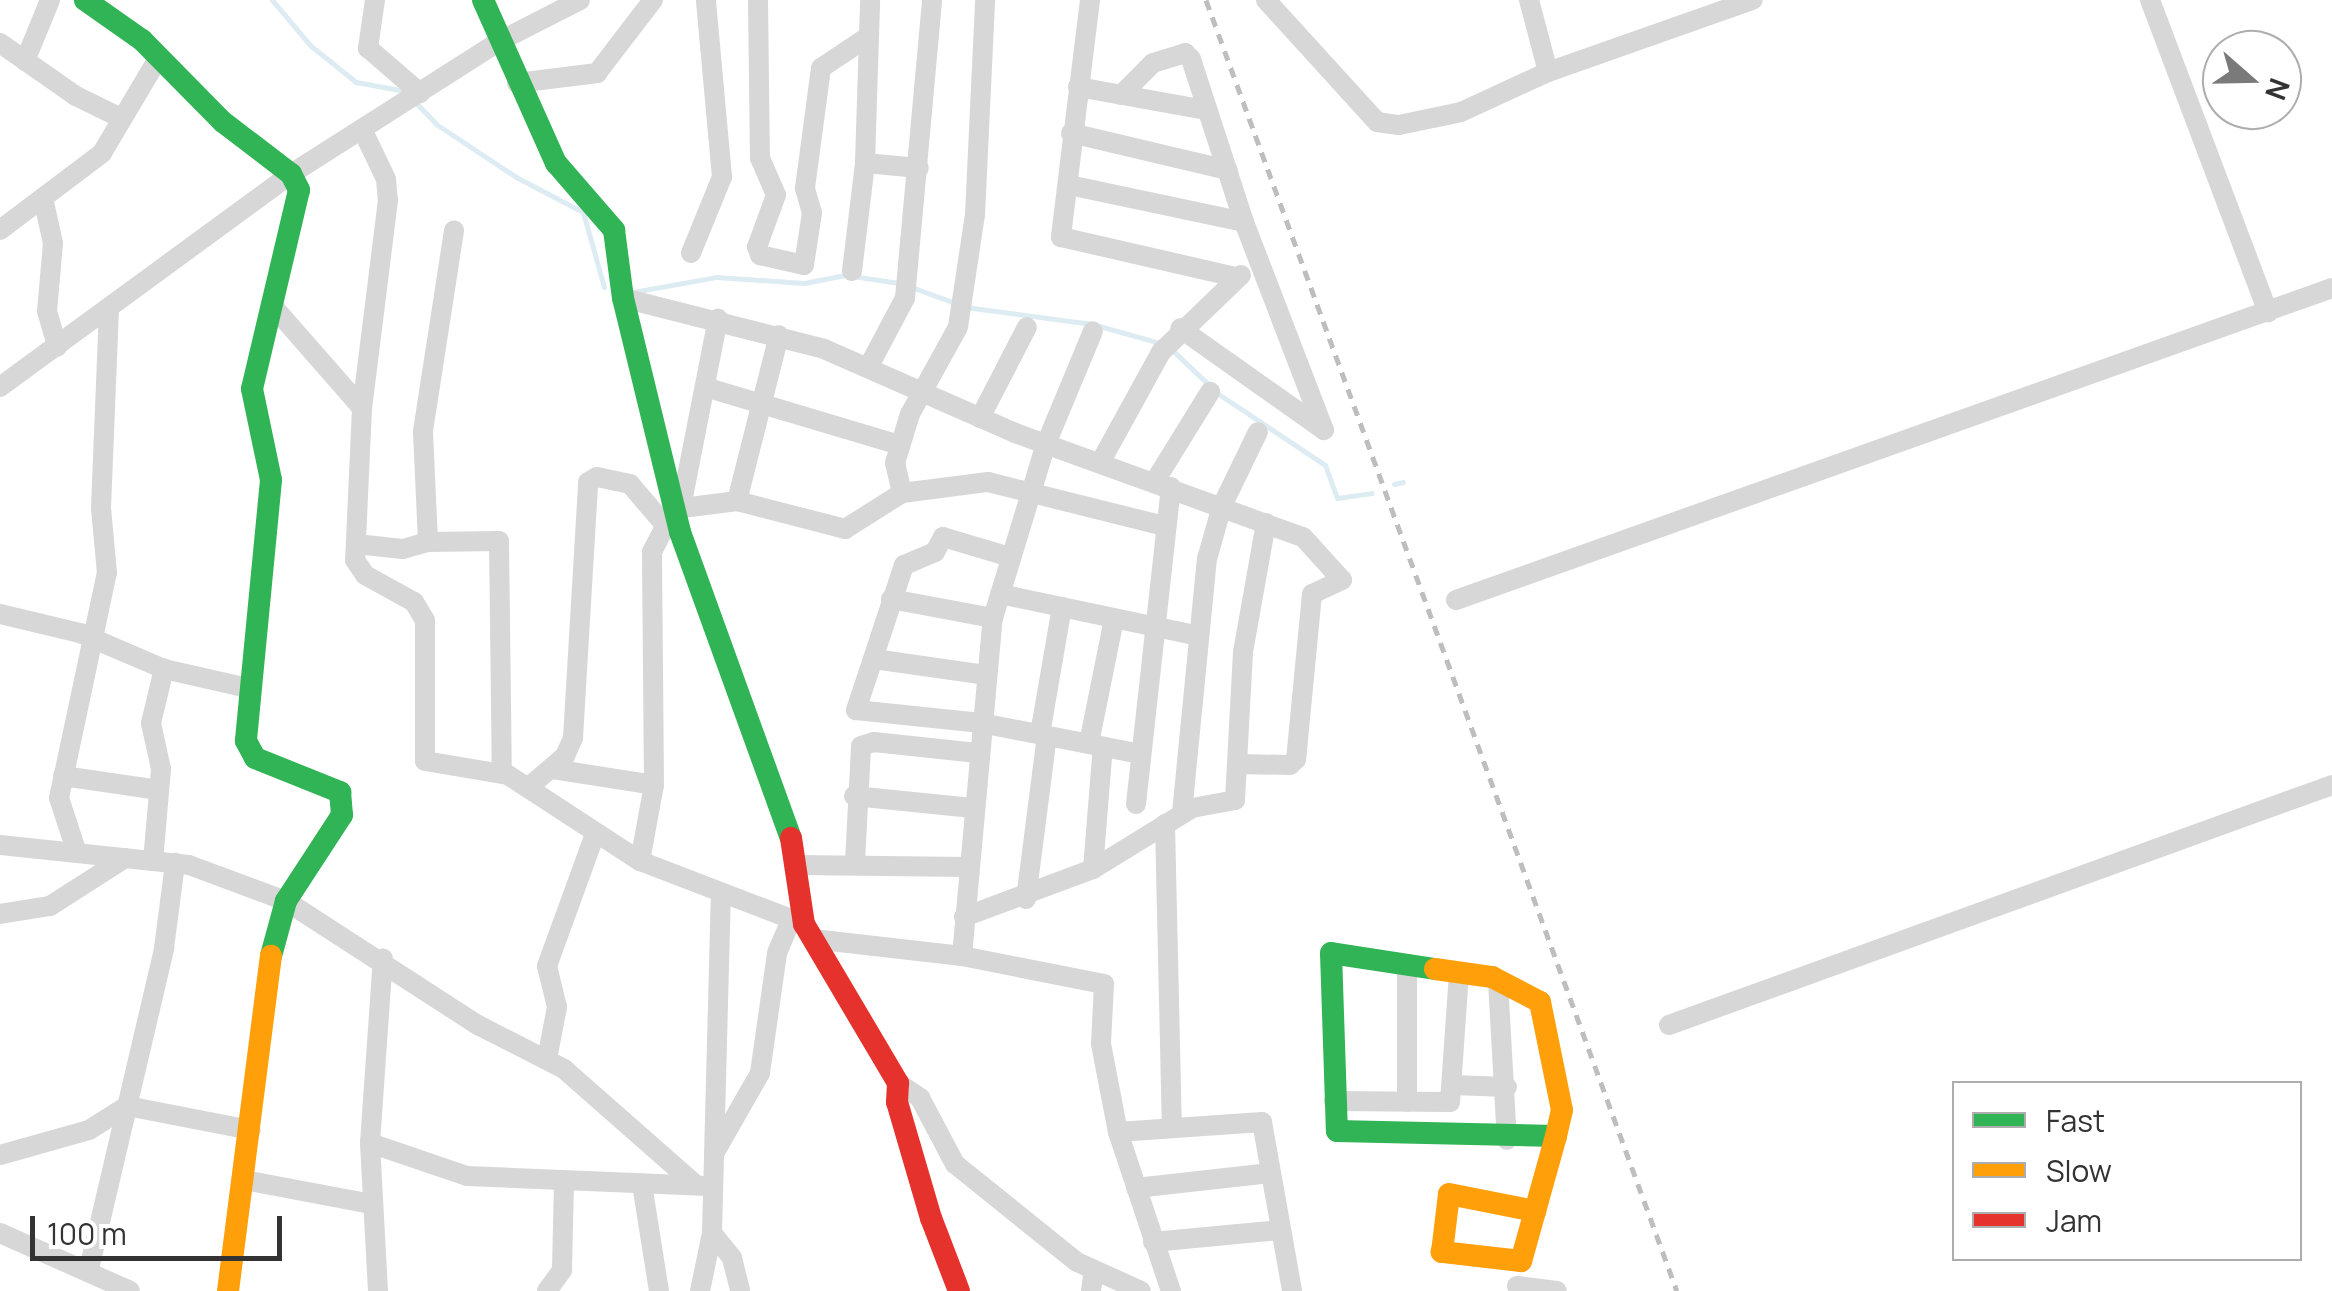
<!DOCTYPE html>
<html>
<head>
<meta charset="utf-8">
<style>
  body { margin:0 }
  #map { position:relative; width:2332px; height:1291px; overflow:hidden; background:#fff; font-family:Manrope,sans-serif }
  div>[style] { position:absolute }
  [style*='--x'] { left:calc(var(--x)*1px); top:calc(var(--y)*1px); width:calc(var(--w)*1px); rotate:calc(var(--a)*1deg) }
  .stream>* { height:5px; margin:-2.5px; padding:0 2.5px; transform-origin:2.5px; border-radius:2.5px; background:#ddebf3 }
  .street>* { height:20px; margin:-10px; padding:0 10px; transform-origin:10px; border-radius:10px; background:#d7d7d7 }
  .fast>* { height:22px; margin:-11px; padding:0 11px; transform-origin:11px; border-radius:11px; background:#30b455 }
  .slow>* { height:22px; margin:-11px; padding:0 11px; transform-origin:11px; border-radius:11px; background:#ff9f0a }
  .jam>* { height:22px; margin:-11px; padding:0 11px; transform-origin:11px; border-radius:11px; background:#e5322d }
  .rail>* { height:5px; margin-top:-2.5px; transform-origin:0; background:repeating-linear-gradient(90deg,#bebebe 0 10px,transparent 0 18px) }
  span { translate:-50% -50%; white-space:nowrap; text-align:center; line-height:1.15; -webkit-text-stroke:10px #fff; paint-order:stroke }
  .legend { position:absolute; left:1952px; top:1081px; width:350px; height:180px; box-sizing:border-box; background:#fff; border:2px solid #adadad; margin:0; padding:12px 18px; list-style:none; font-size:30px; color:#333 }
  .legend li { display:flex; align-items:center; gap:20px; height:50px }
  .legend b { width:50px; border:2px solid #adadad }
  .north { position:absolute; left:2202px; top:30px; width:100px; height:100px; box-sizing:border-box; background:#fff; border:2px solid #adadad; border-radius:50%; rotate:110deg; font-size:28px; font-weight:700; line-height:40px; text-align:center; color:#333 }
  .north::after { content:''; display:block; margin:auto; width:35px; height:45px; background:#7a7a7a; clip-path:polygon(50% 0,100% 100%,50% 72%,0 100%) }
  .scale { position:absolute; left:30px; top:1216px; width:252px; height:45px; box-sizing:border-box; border:5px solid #333; border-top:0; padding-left:12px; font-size:30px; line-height:35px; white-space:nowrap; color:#333; -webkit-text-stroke:8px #fff; paint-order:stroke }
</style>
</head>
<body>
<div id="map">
  <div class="stream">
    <div style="--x:272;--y:0;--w:60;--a:49.7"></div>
    <div style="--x:311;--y:46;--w:58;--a:38.7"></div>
    <div style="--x:356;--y:82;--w:50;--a:10.4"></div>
    <div style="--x:416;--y:103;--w:29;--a:46"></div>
    <div style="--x:436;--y:124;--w:96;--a:33.5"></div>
    <div style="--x:516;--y:177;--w:76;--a:27.6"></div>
    <div style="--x:583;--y:212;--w:78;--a:74.4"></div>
    <div style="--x:914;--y:288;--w:44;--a:20.1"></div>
    <div style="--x:633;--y:292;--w:84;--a:-10.2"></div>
    <div style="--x:716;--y:277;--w:88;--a:3.9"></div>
    <div style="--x:804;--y:283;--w:42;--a:-11"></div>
    <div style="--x:845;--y:275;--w:55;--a:8.4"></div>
    <div style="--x:965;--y:307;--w:128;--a:7.6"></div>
    <div style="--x:1092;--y:324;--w:71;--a:15.6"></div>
    <div style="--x:1170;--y:348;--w:54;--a:43.5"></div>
    <div style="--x:1217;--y:393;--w:130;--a:33.7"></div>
    <div style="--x:1325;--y:465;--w:35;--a:70"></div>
    <div style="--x:1337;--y:498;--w:35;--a:-8"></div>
    <div style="--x:1394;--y:484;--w:9;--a:-13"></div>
  </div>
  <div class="street">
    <div style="--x:375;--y:0;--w:49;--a:98.3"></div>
    <div style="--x:368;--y:48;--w:69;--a:40.9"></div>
    <div style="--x:758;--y:0;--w:158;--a:89.3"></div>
    <div style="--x:760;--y:158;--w:40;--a:66.6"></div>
    <div style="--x:776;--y:195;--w:55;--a:110.1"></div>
    <div style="--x:757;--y:247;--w:9;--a:69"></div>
    <div style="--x:760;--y:255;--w:45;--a:12.8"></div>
    <div style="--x:804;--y:265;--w:53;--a:-81.3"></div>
    <div style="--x:812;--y:213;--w:26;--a:-106"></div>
    <div style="--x:805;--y:188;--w:121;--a:-82.4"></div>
    <div style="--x:821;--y:68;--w:58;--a:-33.7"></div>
    <div style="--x:1090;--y:0;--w:239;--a:97"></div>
    <div style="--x:1061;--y:237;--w:180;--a:12.9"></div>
    <div style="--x:1266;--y:0;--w:165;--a:47.7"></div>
    <div style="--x:1377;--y:122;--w:22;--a:8"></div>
    <div style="--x:1399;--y:125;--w:63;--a:-11.8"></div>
    <div style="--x:1461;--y:112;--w:96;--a:-24.7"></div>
    <div style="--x:1548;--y:72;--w:217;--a:-19.4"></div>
    <div style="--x:1529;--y:0;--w:74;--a:75.2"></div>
    <div style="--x:2150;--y:0;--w:334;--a:69.3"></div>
    <div style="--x:0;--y:43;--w:93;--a:34.9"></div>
    <div style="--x:76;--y:96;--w:50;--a:26.1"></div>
    <div style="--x:25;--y:61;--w:66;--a:-67.7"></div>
    <div style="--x:517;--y:83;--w:81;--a:-7.1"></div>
    <div style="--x:597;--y:73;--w:92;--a:-52.5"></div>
    <div style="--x:1078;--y:87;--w:130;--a:10.2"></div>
    <div style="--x:1121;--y:95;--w:45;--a:-45"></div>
    <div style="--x:1153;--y:63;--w:34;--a:-17"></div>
    <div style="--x:1185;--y:53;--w:8;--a:45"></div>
    <div style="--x:1191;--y:59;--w:171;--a:72"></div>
    <div style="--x:1244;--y:222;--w:223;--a:69"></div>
    <div style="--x:1324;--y:430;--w:176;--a:-144.7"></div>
    <div style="--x:362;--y:129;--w:55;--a:64.4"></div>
    <div style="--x:386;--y:179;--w:21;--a:85"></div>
    <div style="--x:388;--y:200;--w:210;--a:97.1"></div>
    <div style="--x:362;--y:408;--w:152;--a:92.6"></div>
    <div style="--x:355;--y:560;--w:18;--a:56"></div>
    <div style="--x:365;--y:575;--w:56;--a:28.9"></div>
    <div style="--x:414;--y:602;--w:21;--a:59"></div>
    <div style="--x:425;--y:620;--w:141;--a:90"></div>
    <div style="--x:425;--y:761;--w:84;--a:9.6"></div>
    <div style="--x:508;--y:775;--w:158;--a:33.1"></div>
    <div style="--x:640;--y:861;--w:176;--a:21"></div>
    <div style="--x:1071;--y:133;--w:161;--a:13.3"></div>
    <div style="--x:865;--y:163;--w:54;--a:5.3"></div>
    <div style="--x:1069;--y:185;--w:179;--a:11.9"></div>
    <div style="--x:43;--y:198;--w:46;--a:77.5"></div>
    <div style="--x:53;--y:243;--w:68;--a:95"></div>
    <div style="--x:47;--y:311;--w:37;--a:74"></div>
    <div style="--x:0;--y:230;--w:128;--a:-37"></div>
    <div style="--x:102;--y:153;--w:112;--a:-59.3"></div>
    <div style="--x:691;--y:253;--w:82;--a:-67.8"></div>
    <div style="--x:722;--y:177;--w:178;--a:-95.2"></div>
    <div style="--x:852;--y:271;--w:109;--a:-83.1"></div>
    <div style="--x:865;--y:163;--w:163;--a:-88.2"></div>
    <div style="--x:623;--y:298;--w:207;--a:14.2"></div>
    <div style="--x:824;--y:349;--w:209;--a:23.7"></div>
    <div style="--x:1015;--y:433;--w:306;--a:19.9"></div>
    <div style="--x:1303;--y:537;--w:58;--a:47.8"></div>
    <div style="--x:1342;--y:580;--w:33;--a:155"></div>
    <div style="--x:1312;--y:594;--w:166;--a:95.5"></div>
    <div style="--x:1296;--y:759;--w:8;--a:135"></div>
    <div style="--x:1290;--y:765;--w:53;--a:-178.9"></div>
    <div style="--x:271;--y:304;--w:138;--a:48.8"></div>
    <div style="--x:869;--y:366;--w:77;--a:-62.1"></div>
    <div style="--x:905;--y:298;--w:299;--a:-84.8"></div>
    <div style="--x:0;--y:387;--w:361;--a:-36.2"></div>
    <div style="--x:291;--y:174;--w:246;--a:-32.5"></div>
    <div style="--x:498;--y:42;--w:92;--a:-27.1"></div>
    <div style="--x:705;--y:387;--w:203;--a:16.6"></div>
    <div style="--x:980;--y:418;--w:102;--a:-62.7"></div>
    <div style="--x:1100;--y:463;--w:127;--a:-61.2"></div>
    <div style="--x:1161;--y:352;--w:111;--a:-43.9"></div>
    <div style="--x:1155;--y:481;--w:105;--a:-58.3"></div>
    <div style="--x:902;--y:493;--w:31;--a:-103"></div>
    <div style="--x:895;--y:463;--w:51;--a:-73"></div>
    <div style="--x:910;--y:414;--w:99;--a:-61.1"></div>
    <div style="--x:958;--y:327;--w:113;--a:-81.4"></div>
    <div style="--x:975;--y:215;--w:215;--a:-87.3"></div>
    <div style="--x:737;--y:501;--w:171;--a:-75.8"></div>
    <div style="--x:681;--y:507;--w:192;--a:-78.9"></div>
    <div style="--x:428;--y:542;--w:111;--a:-92.6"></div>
    <div style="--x:423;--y:431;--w:203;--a:-81.2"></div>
    <div style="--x:356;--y:544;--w:47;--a:6.1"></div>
    <div style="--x:403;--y:549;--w:26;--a:-16"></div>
    <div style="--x:428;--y:542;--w:71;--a:-0.8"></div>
    <div style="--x:499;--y:541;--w:232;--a:89.3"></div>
    <div style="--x:1010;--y:557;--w:70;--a:-163.4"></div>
    <div style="--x:943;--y:537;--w:17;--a:118"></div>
    <div style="--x:935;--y:552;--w:34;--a:157"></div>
    <div style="--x:904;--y:565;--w:153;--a:108.3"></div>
    <div style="--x:856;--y:710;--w:126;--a:5.9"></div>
    <div style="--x:981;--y:723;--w:162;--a:11"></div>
    <div style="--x:1000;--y:594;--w:203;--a:11.9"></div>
    <div style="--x:891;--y:599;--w:104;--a:10.6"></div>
    <div style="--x:1456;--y:600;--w:930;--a:-19.6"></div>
    <div style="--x:0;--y:614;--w:82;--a:13.4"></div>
    <div style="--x:80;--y:633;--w:91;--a:23.2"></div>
    <div style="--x:164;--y:669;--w:86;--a:12.7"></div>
    <div style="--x:874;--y:659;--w:114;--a:8.1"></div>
    <div style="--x:1040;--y:734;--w:129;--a:-80.2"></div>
    <div style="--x:1089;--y:743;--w:126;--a:-78.6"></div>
    <div style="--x:553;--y:769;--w:102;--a:9"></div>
    <div style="--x:63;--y:776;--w:97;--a:8.3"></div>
    <div style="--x:530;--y:786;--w:46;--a:-40.6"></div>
    <div style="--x:565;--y:756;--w:20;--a:-66"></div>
    <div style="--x:573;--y:738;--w:256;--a:-86.6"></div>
    <div style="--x:588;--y:482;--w:10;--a:-29"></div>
    <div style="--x:597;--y:477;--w:34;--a:12"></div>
    <div style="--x:630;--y:484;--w:54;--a:49.5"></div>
    <div style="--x:854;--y:796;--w:119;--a:5.8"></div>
    <div style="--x:1136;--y:804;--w:319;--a:-83.7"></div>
    <div style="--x:1182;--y:813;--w:255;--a:-84.4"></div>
    <div style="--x:1207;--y:559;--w:55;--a:-74.2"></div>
    <div style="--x:1222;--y:506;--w:82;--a:-64.1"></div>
    <div style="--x:1165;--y:824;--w:303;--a:88.7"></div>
    <div style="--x:0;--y:845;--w:190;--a:6"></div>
    <div style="--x:189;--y:865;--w:103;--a:20.4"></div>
    <div style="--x:286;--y:901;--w:229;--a:32.9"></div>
    <div style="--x:478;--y:1025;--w:97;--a:27.1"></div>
    <div style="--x:564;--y:1069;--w:176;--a:41.3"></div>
    <div style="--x:77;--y:853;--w:58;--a:-108.1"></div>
    <div style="--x:59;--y:798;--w:230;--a:-78"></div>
    <div style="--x:107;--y:573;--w:65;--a:-95.3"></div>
    <div style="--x:101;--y:508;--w:200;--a:-87.7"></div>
    <div style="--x:153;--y:861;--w:92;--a:-85"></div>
    <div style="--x:161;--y:769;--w:47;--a:-102.3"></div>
    <div style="--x:151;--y:723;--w:56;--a:-76.5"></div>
    <div style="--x:640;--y:861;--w:77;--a:-79.6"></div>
    <div style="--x:654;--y:785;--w:233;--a:-90.5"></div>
    <div style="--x:652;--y:552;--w:48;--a:-62.9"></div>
    <div style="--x:674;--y:509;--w:64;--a:-7.2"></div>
    <div style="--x:737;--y:501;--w:112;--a:14.5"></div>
    <div style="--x:845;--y:529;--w:67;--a:-32.3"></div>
    <div style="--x:902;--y:493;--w:87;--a:-7.3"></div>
    <div style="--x:988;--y:482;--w:182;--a:14"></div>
    <div style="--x:855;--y:862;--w:116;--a:-87"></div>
    <div style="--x:861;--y:746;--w:14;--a:-17"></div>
    <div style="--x:874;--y:742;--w:104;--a:6.1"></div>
    <div style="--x:797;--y:865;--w:171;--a:0.7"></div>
    <div style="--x:1093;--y:869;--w:123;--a:-85.4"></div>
    <div style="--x:1026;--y:899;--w:164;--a:-82.7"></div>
    <div style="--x:0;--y:914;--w:51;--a:-9.1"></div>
    <div style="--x:50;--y:906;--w:89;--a:-32.6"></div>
    <div style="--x:964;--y:917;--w:138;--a:-20.4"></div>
    <div style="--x:1093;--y:869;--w:116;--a:-31.6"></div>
    <div style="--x:1192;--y:808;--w:44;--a:-10.5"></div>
    <div style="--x:1235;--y:800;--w:148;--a:-86.9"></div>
    <div style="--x:1243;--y:652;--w:131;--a:-79.9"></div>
    <div style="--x:813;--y:939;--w:150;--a:6.5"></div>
    <div style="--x:962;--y:956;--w:145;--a:11.2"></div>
    <div style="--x:1104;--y:984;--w:60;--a:92.9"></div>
    <div style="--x:1101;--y:1044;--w:90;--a:79.1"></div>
    <div style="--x:1118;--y:1132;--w:168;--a:71.6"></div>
    <div style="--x:962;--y:956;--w:339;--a:-84.8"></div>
    <div style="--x:993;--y:618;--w:182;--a:-73.1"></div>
    <div style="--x:1046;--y:444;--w:122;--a:-67.4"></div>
    <div style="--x:1407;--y:964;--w:138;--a:90"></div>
    <div style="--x:1498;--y:981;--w:159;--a:86.8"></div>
    <div style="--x:1669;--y:1025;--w:705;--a:-19.9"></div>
    <div style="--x:547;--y:1059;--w:53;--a:-79.1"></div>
    <div style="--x:557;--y:1007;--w:42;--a:-103.7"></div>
    <div style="--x:547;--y:966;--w:140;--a:-70"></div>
    <div style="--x:898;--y:1083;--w:27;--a:34"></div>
    <div style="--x:920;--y:1098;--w:75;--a:62.1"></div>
    <div style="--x:955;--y:1164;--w:156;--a:38.8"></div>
    <div style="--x:1077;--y:1262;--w:70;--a:24.4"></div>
    <div style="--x:1452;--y:1085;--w:55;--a:2.1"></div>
    <div style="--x:1334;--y:1101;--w:116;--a:0.5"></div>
    <div style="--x:1450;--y:1102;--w:129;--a:-86"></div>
    <div style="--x:1118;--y:1132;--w:144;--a:-4"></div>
    <div style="--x:1262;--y:1122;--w:172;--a:79.9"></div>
    <div style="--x:370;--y:1143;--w:102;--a:18.8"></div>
    <div style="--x:467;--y:1176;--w:235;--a:2.4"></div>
    <div style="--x:715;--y:1152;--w:91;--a:-60.3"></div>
    <div style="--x:760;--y:1073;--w:121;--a:-81.9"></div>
    <div style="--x:777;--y:953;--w:36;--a:-67"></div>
    <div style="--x:0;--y:1155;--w:92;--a:-15.7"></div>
    <div style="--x:89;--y:1130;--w:45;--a:-32.3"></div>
    <div style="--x:127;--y:1106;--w:126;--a:11"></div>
    <div style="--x:244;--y:1180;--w:129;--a:10.7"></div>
    <div style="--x:642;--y:1184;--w:108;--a:81"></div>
    <div style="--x:1136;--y:1188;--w:135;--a:-6.4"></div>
    <div style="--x:0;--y:1233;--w:142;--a:24"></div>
    <div style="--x:712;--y:1233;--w:32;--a:51"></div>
    <div style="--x:732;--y:1258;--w:34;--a:76"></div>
    <div style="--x:1153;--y:1242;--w:128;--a:-5.4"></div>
    <div style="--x:89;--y:1269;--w:330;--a:-76.8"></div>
    <div style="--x:164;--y:948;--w:86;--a:-82.6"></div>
    <div style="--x:1517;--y:1286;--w:40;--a:7.1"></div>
    <div style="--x:378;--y:1291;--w:148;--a:-93.1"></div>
    <div style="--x:370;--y:1143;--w:185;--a:-86"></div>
    <div style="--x:547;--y:1291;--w:26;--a:-54"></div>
    <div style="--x:562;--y:1270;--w:89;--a:-88.7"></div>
    <div style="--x:700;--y:1291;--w:59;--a:-78.3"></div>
    <div style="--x:712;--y:1233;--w:338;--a:-88.5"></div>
    <div style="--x:1091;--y:1291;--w:21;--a:-82"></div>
  </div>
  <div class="fast">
    <div style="--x:85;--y:0;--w:70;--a:35.1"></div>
    <div style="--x:142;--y:40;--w:115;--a:45.4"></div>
    <div style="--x:223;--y:122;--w:86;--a:37.4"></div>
    <div style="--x:291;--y:174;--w:18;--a:63"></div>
    <div style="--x:299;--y:190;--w:204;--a:103.3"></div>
    <div style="--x:252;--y:389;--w:93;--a:78.2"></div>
    <div style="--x:271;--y:480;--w:262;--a:95.5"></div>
    <div style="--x:246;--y:741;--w:19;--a:62"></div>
    <div style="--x:255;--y:758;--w:92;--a:21.8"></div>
    <div style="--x:340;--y:792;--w:23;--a:85"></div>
    <div style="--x:342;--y:815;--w:103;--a:123.1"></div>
    <div style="--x:286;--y:901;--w:57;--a:105.3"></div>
    <div style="--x:483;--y:0;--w:179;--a:65.9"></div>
    <div style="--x:556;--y:163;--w:89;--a:49.1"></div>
    <div style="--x:614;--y:230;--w:69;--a:82.5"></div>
    <div style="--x:623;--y:298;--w:241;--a:76.3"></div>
    <div style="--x:680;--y:532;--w:326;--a:70.1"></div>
    <div style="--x:1435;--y:969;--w:105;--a:-171.3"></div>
    <div style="--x:1331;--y:953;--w:178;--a:88.1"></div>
    <div style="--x:1337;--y:1131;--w:219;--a:1.3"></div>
  </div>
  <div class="slow">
    <div style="--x:1435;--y:969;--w:58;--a:8"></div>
    <div style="--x:1492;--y:977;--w:54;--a:27.5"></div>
    <div style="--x:1540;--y:1002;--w:110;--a:78.5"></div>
    <div style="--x:1562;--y:1110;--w:27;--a:103"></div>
    <div style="--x:1556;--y:1136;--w:130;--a:105.6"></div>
    <div style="--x:1521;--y:1261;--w:80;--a:-173.5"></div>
    <div style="--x:1442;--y:1252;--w:58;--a:-83.1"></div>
    <div style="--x:1449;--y:1194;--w:88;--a:11.2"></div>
    <div style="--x:228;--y:1291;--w:338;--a:-82.7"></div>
  </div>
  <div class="jam">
    <div style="--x:791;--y:838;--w:87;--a:81.4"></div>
    <div style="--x:804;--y:924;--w:185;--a:59.4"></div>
    <div style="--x:898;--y:1083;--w:19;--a:93"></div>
    <div style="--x:897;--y:1102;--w:121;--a:73.7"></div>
    <div style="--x:931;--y:1218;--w:78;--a:69"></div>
  </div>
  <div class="rail">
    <div style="--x:1206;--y:0;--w:1374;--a:69.96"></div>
  </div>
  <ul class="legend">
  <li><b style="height:12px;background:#30b455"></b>Fast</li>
  <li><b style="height:12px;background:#ff9f0a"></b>Slow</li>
  <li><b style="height:12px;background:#e5322d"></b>Jam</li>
  </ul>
  <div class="north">N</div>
  <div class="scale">100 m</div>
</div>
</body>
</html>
